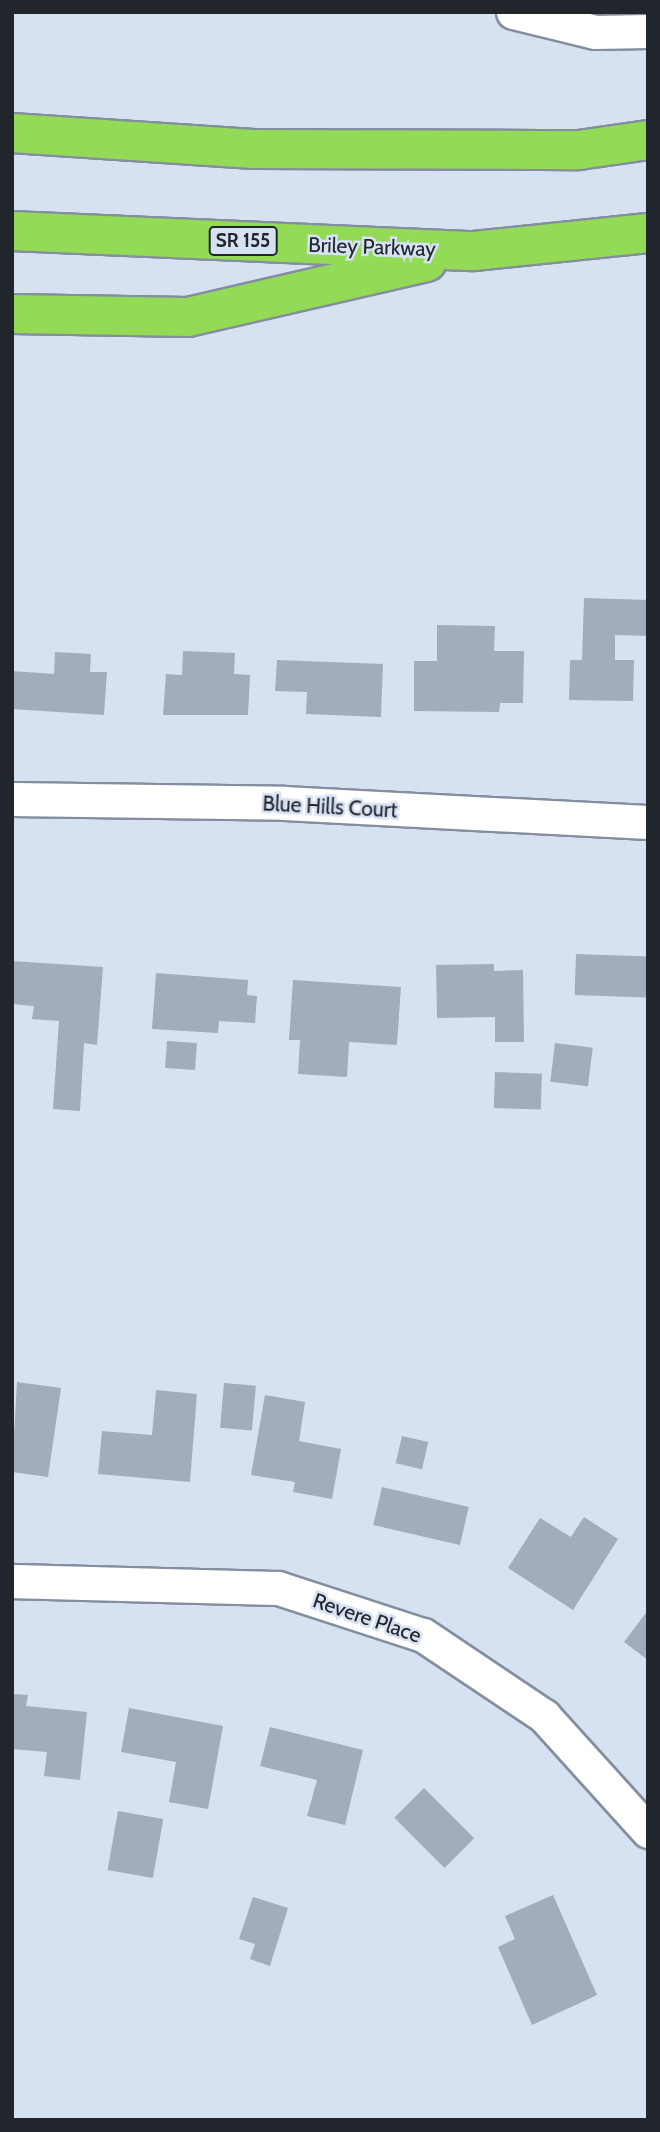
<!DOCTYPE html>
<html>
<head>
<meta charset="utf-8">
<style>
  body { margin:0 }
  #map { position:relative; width:660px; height:2132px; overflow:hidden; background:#d6e1f2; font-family:Cabin,sans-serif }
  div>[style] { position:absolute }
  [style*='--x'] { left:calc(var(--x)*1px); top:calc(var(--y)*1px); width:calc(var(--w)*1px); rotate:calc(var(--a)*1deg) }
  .building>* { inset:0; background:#a1acbc; transform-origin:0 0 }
  .roads { filter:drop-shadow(2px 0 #848e9e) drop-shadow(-2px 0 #848e9e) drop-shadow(0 2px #848e9e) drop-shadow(0 -2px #848e9e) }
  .minor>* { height:33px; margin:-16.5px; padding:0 16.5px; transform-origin:16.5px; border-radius:16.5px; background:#fff }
  .motorway>* { height:38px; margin:-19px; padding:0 19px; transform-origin:19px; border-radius:19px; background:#93da57 }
  span { translate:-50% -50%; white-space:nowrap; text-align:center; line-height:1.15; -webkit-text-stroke:5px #d6e1f2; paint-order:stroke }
  .shield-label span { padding:2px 5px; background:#d6e1f2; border:2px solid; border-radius:5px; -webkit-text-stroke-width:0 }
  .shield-label { font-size:19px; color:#21262c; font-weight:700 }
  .street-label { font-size:21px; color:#21262c }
  .frame { position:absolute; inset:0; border:14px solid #21262c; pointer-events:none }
</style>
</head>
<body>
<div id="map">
  <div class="building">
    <div style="clip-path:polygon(584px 598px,648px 600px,648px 636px,615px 635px,615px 660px,634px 660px,633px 701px,569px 700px,570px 660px,582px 660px)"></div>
    <div style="clip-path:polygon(437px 625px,495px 626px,494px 651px,524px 651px,523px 703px,500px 703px,499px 712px,414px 711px,414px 661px,437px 661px)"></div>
    <div style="clip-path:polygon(183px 651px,235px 653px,234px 674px,250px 675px,248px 715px,163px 715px,166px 674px,182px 675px)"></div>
    <div style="clip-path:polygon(55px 652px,91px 654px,90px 672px,107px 672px,104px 715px,12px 709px,12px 671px,54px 674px)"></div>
    <div style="clip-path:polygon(277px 660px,383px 664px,381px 717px,306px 714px,307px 692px,275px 691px)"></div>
    <div style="left:576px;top:954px;width:72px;height:41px;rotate:2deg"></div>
    <div style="clip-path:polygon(12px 961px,103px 967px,97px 1045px,84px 1043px,80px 1111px,53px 1109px,59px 1021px,32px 1019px,34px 1006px,12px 1004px)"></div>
    <div style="clip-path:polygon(494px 964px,494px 971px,523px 970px,524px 1042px,495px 1042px,495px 1017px,437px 1018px,436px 965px)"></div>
    <div style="clip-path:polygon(156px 973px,248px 980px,247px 995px,257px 996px,255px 1023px,219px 1021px,218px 1033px,152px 1029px)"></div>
    <div style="clip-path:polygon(293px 980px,401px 987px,397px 1045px,349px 1042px,347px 1077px,298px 1074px,300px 1040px,289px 1040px)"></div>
    <div style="left:167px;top:1041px;width:30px;height:27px;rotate:4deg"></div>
    <div style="left:555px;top:1043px;width:38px;height:39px;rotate:7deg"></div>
    <div style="left:495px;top:1072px;width:47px;height:36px;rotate:2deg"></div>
    <div style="clip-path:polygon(17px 1382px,61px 1388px,48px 1477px,12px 1472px)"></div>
    <div style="left:224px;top:1383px;width:32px;height:45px;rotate:5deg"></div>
    <div style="clip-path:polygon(156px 1390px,197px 1394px,190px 1482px,98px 1474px,102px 1431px,152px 1435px)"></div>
    <div style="clip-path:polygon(265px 1395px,305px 1402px,299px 1441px,341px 1449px,332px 1499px,293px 1492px,295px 1482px,251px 1475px)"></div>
    <div style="left:402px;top:1436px;width:27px;height:28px;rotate:13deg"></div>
    <div style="left:382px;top:1487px;width:89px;height:39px;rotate:13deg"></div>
    <div style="clip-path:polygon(584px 1517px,618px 1539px,573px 1610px,508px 1568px,540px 1518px,571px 1537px)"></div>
    <div style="clip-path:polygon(648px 1610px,648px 1660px,624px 1642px)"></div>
    <div style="clip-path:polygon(12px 1694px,28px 1695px,26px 1706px,87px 1712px,80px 1780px,44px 1776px,47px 1752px,12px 1749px)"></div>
    <div style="clip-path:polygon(129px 1708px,223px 1726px,208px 1809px,169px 1802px,176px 1762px,121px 1752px)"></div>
    <div style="clip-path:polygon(270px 1727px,363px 1750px,345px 1825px,307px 1816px,317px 1780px,260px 1766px)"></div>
    <div style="left:424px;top:1788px;width:71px;height:42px;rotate:45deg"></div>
    <div style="left:118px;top:1811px;width:46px;height:60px;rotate:10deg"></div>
    <div style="clip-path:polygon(553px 1895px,597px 1995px,532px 2025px,498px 1947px,515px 1939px,505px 1916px)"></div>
    <div style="clip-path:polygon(253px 1897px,288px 1908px,270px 1966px,250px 1959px,255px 1944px,239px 1939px)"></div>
  </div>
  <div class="roads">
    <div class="minor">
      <div style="--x:513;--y:12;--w:84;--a:13.7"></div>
      <div style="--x:595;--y:32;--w:53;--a:-1.1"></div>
      <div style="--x:12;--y:799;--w:272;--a:0.8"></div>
      <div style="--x:284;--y:803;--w:364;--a:3"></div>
      <div style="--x:12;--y:1581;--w:266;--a:1.5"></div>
      <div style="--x:278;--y:1588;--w:152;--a:18"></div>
      <div style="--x:423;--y:1635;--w:146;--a:33.8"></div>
      <div style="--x:544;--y:1716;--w:155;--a:47.9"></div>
    </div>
    <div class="motorway">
      <div style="--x:12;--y:133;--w:242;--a:3.8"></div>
      <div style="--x:253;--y:149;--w:326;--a:0.2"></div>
      <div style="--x:579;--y:150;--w:70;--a:-8.2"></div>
      <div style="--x:12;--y:231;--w:462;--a:2.5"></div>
      <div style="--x:474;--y:251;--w:175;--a:-5.9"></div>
      <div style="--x:12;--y:314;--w:176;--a:1"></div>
      <div style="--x:188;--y:317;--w:245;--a:-13"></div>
    </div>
  </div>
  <div class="shield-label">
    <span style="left:243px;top:241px">SR 155</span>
  </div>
  <div class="street-label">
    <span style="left:372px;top:247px;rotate:2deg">Briley Parkway</span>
    <span style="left:330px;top:807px;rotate:3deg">Blue Hills Court</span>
    <span style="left:367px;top:1618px;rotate:19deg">Revere Place</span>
  </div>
  <div class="frame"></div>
</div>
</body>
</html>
